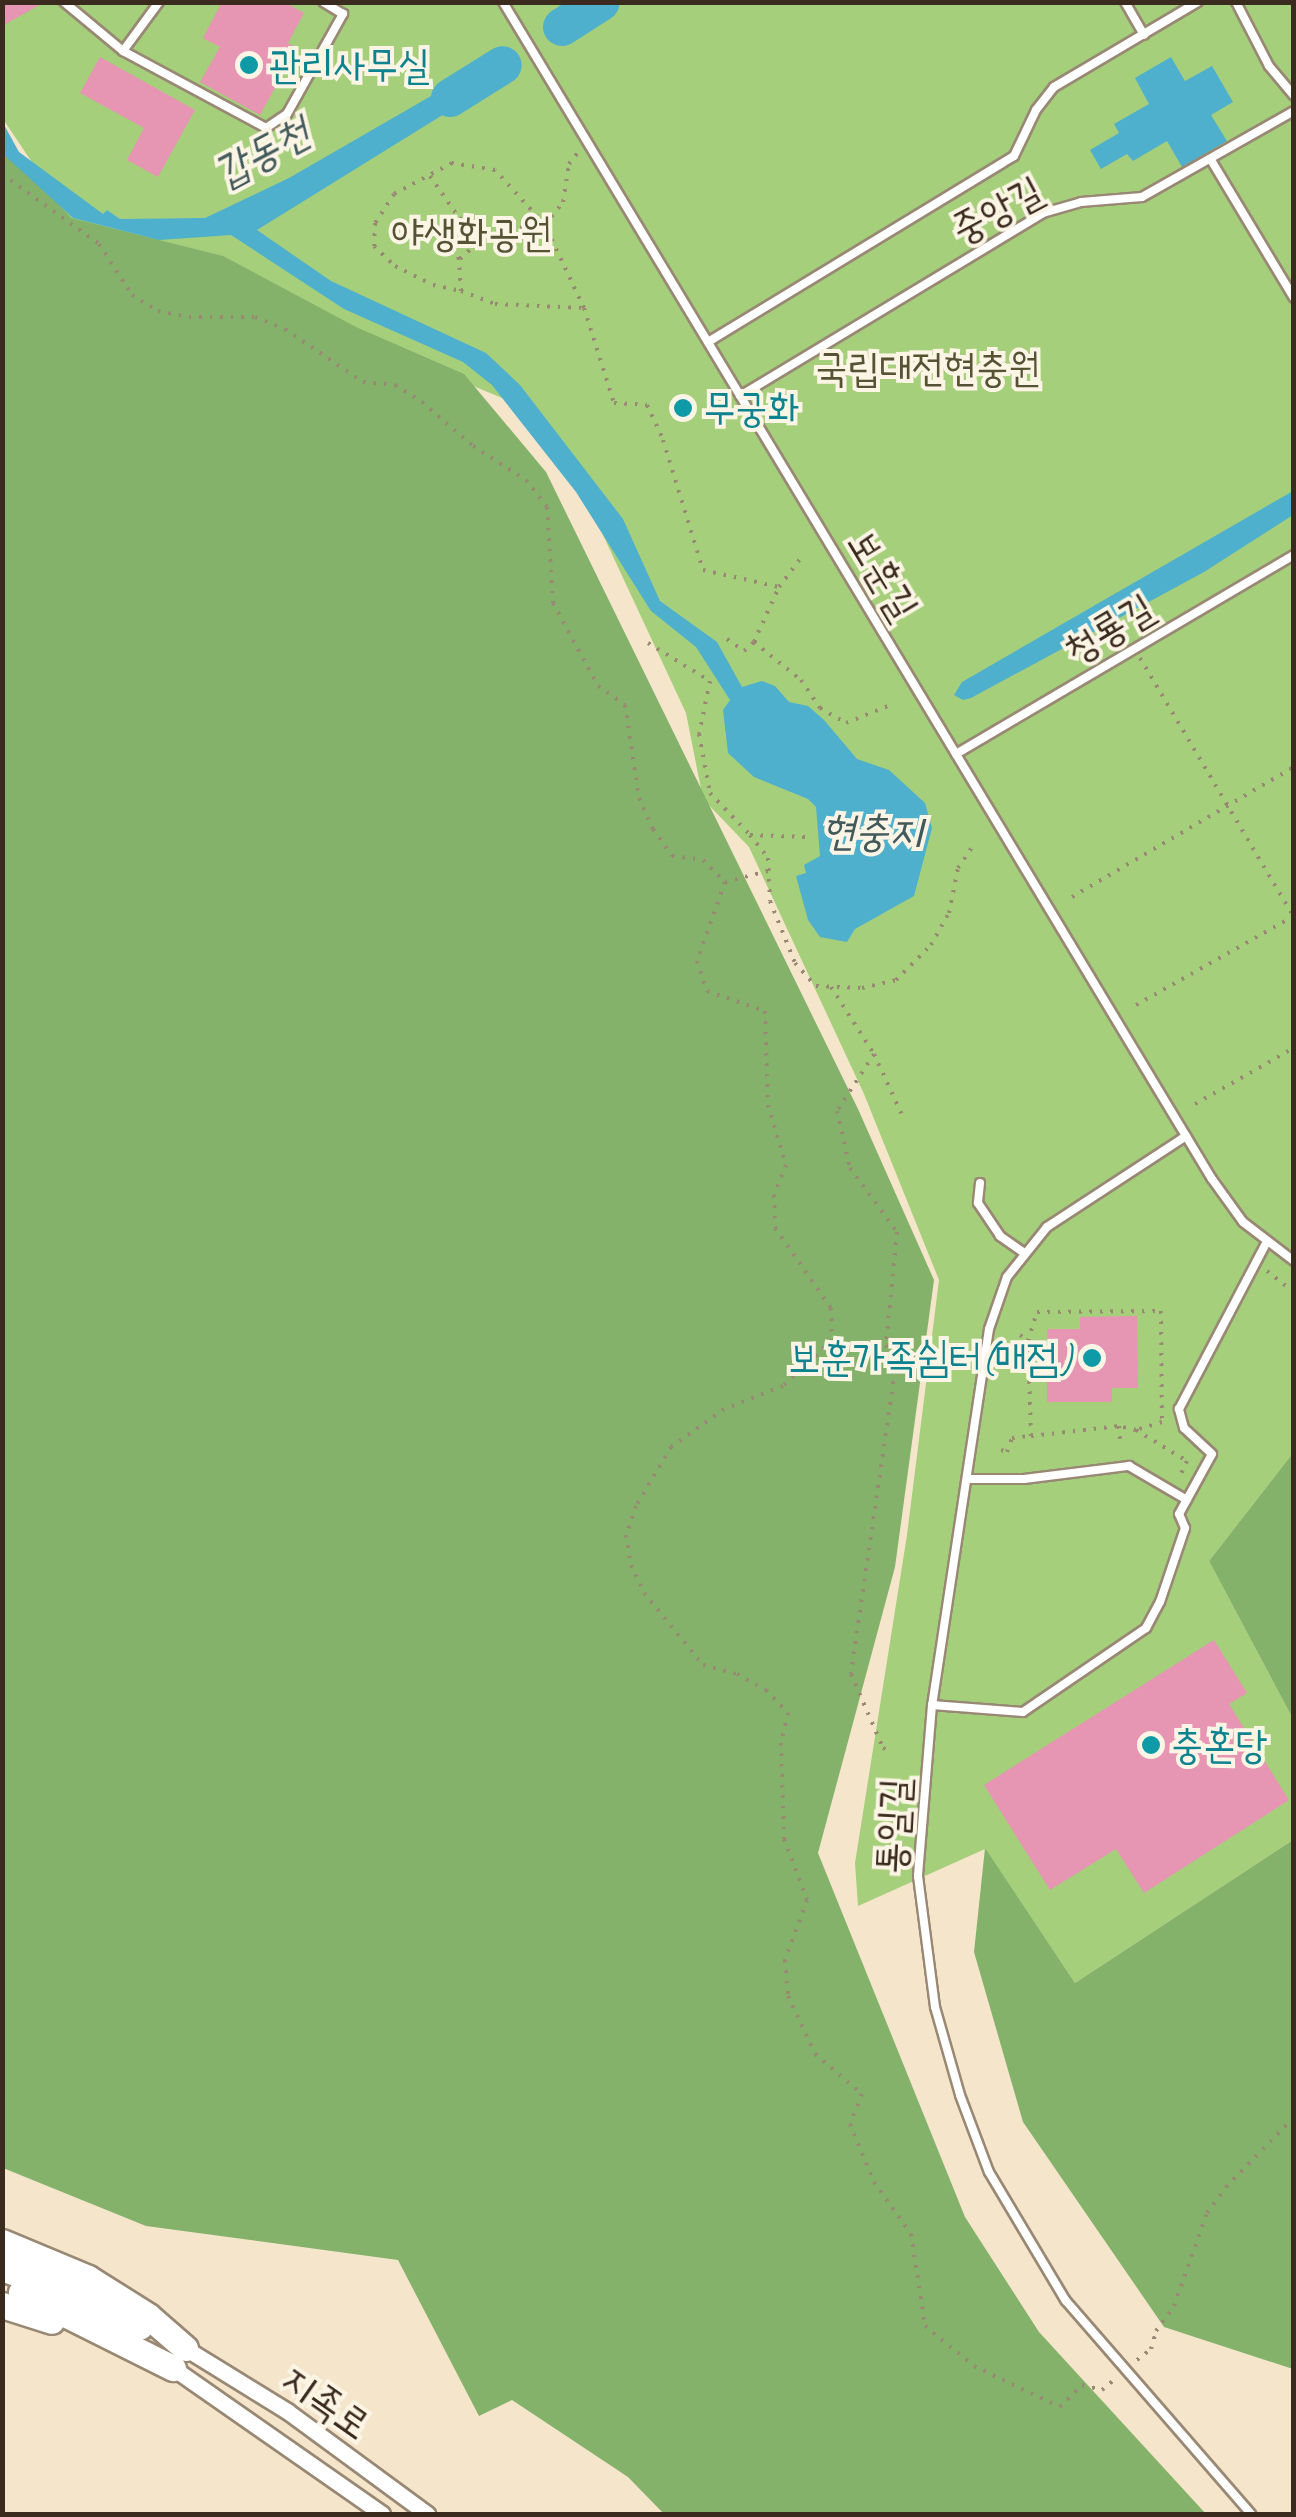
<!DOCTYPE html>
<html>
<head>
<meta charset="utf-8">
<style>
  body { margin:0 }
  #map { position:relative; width:1296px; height:2517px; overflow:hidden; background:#f5e5cb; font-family:Caveat,"Poor Story",sans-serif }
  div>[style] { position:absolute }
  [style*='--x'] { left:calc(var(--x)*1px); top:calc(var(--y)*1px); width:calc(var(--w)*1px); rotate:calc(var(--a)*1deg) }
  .green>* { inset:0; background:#a5cf7b }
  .forest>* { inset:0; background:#84b26b }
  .water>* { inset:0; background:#4eb0cd }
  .river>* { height:38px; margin:-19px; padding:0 19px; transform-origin:19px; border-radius:19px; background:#4eb0cd }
  .building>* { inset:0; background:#e695b2 }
  .path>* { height:4px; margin-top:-2px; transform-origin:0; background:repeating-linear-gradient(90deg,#988874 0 2.5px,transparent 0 10.5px) }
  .roads { filter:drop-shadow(2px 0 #988874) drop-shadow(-2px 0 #988874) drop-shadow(0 2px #988874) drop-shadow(0 -2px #988874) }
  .service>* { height:8px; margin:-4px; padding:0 4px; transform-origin:4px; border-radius:4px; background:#fff }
  .minor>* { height:15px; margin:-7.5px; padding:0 7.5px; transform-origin:7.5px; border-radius:7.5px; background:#fff }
  .primary>* { height:25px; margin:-12.5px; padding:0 12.5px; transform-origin:12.5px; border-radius:12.5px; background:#fff }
  .dots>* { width:28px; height:28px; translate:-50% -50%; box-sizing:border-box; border:5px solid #fcf5e5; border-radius:50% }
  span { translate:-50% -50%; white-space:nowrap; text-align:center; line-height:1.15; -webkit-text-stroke:8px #fcf5e5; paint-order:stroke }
  .culture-label { font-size:40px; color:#0d838f }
  .left { translate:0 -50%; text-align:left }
  .right { translate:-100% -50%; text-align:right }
  .street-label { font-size:40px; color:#3b2a1e }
  .park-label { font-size:40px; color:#565335 }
  .water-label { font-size:42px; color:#42595b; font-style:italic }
  .frame { position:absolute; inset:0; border:5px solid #3b2a1e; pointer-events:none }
</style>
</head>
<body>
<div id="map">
  <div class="green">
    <div style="clip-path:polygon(2px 3px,1293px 3px,1293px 1453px,1209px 1561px,1293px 1719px,1293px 1840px,1075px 1983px,985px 1849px,858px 1906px,855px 1863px,907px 1535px,939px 1280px,864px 1094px,749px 847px,703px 799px,686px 713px,562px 447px,536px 412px,70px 219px,3px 119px)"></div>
  </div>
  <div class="forest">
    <div style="clip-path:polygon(2px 138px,71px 218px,223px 256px,356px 327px,464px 374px,546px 472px,858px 1109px,934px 1280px,895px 1567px,818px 1853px,965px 2217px,1039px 2332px,1206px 2514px,664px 2514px,628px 2477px,512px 2400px,479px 2416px,398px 2260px,146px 2226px,3px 2168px)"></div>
    <div style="clip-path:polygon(1293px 1453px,1293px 1719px,1209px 1561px)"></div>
    <div style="clip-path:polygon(1293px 1840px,1293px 2369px,1164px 2327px,1023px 2122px,974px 1952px,985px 1848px,1075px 1983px)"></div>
  </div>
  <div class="water">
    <div style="clip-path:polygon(583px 2px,619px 2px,619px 3px,587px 22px,571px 21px,570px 13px)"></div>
    <div style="clip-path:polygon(1171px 57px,1185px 81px,1212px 66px,1233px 102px,1211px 115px,1227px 141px,1182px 167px,1167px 141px,1133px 161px,1127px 154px,1101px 169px,1090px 150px,1119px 133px,1114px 124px,1149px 104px,1135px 78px)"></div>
    <div style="clip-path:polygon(483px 66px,494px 72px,491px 85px,257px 230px,331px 281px,486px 353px,520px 385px,623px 519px,660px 601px,717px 642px,742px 687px,762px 681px,775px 686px,789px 702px,808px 706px,824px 720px,857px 759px,889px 770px,925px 803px,932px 828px,914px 896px,855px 929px,847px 942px,820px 937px,808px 920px,796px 876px,806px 873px,804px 865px,820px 856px,816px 807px,808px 799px,754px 777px,728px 753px,723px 710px,730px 700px,696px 647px,651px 611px,576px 492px,492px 385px,463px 362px,344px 309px,231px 235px,159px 240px,73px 218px,3px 154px,3px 123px,19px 152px,103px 214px,107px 210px,120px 219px,205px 218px,289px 178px)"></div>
    <div style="clip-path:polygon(1293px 491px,1293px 515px,1204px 572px,971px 698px,963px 700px,954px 695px,962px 682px)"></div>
  </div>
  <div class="river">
    <div style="--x:562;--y:27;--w:46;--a:-32.7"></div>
    <div style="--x:450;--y:98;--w:62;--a:-31.9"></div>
  </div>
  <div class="building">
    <div style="clip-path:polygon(2px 2px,45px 2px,2px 26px)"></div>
    <div style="clip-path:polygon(222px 2px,284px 2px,304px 13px,288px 43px,297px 48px,260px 115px,200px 82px,220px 47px,203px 38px)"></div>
    <div style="clip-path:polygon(100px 57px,195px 110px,158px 177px,127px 160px,144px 128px,80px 93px)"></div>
    <div style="clip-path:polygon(1137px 1316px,1138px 1388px,1112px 1388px,1112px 1402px,1047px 1402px,1047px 1329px,1080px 1329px,1080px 1317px)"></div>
    <div style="clip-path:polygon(1214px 1640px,1247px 1693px,1229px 1704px,1289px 1800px,1144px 1893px,1116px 1849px,1050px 1890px,984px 1785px)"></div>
  </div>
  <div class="path">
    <div style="--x:2;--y:174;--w:120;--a:35.8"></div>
    <div style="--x:99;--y:244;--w:61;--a:57.1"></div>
    <div style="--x:132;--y:295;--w:31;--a:32"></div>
    <div style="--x:158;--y:311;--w:32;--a:11"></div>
    <div style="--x:189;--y:317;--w:66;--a:0"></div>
    <div style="--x:255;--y:317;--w:32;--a:22"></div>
    <div style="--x:285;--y:329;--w:94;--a:34.2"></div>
    <div style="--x:363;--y:382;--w:32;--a:5"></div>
    <div style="--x:395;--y:385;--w:32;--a:32"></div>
    <div style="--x:422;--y:402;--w:67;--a:40.8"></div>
    <div style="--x:473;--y:446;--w:63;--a:32.7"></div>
    <div style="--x:526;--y:480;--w:34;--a:52"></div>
    <div style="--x:547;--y:507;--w:96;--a:86.4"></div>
    <div style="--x:553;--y:603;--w:94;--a:61.5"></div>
    <div style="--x:598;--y:686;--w:33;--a:35"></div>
    <div style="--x:625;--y:705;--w:94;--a:81.4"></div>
    <div style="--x:639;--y:798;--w:34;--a:66"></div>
    <div style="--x:653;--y:829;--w:33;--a:55"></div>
    <div style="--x:672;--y:856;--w:31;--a:7"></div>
    <div style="--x:703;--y:860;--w:31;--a:45"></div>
    <div style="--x:430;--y:176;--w:51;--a:55.4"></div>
    <div style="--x:459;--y:218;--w:33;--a:25"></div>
    <div style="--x:489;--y:232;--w:56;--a:-7.1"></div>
    <div style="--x:545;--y:225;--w:74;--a:-132.3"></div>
    <div style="--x:495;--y:170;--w:44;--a:-170.8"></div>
    <div style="--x:452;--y:163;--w:66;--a:151.9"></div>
    <div style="--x:394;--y:194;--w:35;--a:123"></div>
    <div style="--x:375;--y:223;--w:23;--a:92"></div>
    <div style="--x:374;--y:246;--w:29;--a:44"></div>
    <div style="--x:395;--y:266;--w:42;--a:26.6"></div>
    <div style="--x:433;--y:285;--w:29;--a:12"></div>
    <div style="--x:461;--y:291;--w:32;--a:-94"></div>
    <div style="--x:459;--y:259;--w:19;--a:-111"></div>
    <div style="--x:452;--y:241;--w:24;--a:-73"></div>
    <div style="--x:460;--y:259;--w:40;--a:-43"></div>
    <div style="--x:461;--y:291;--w:36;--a:21"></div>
    <div style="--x:495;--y:304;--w:89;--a:2.6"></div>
    <div style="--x:584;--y:308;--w:92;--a:-115.2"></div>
    <div style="--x:545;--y:225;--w:29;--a:-52"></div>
    <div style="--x:563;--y:202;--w:38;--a:-81"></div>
    <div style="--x:569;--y:164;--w:15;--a:-53"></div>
    <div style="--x:584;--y:308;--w:100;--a:72.5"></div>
    <div style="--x:614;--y:403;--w:33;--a:3"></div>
    <div style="--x:647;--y:405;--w:38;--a:65"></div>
    <div style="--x:663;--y:440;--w:136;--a:72.9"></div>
    <div style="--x:703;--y:570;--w:78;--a:12.6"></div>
    <div style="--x:779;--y:587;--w:36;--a:-53"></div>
    <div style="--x:727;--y:639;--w:21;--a:35"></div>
    <div style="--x:744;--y:651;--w:13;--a:-42"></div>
    <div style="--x:754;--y:642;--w:60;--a:-65.6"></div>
    <div style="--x:754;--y:642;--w:60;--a:39"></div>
    <div style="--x:801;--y:680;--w:34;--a:56"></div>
    <div style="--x:820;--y:708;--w:30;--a:30"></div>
    <div style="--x:846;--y:723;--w:45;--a:-22"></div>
    <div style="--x:648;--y:643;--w:73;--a:31.5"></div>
    <div style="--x:710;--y:681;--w:54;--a:101.7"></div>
    <div style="--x:699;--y:734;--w:60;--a:79.4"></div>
    <div style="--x:710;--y:793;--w:58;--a:46.4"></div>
    <div style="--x:750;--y:835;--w:57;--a:2"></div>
    <div style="--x:1140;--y:658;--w:301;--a:59.3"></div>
    <div style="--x:750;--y:835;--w:29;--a:52"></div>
    <div style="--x:768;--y:858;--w:43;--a:87.3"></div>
    <div style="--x:770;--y:901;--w:67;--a:68"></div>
    <div style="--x:795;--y:963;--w:31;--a:48"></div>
    <div style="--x:816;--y:986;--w:46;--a:2.5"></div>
    <div style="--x:862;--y:988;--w:35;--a:-13"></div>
    <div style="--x:896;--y:980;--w:49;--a:-45"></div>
    <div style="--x:931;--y:945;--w:37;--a:-61"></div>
    <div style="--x:949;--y:913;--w:46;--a:-78.7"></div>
    <div style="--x:958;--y:868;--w:25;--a:-56"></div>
    <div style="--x:768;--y:871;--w:44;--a:165.7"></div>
    <div style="--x:725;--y:882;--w:84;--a:109.5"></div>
    <div style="--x:697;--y:961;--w:32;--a:72"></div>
    <div style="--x:707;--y:991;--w:61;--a:19"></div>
    <div style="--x:765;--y:1011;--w:94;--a:88.2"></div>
    <div style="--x:768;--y:1105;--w:63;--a:73.3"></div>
    <div style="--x:786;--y:1165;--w:32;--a:112"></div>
    <div style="--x:774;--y:1195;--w:33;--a:88"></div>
    <div style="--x:775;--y:1228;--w:98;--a:55"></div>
    <div style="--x:831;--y:1308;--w:32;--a:88"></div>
    <div style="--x:832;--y:1340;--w:67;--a:136.8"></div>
    <div style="--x:783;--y:1386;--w:63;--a:158.7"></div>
    <div style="--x:724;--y:1409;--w:65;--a:144.4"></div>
    <div style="--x:671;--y:1447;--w:69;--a:120.7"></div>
    <div style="--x:636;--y:1506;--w:31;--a:109"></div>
    <div style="--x:626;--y:1535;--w:30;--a:81"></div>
    <div style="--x:631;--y:1565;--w:31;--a:65"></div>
    <div style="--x:644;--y:1593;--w:93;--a:50.7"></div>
    <div style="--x:703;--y:1665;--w:35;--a:15"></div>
    <div style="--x:737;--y:1674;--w:33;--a:29"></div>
    <div style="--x:766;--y:1690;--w:32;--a:46"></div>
    <div style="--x:788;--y:1713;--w:31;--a:103"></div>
    <div style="--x:781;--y:1743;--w:96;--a:88.2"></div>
    <div style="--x:784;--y:1839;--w:65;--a:69.3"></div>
    <div style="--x:807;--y:1900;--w:64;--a:110.1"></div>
    <div style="--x:785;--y:1960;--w:36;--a:85"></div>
    <div style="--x:788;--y:1996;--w:64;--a:65"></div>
    <div style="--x:815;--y:2054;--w:62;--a:40.4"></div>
    <div style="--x:862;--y:2094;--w:32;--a:112"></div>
    <div style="--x:850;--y:2124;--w:63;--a:67.5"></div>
    <div style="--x:874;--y:2182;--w:64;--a:54.6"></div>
    <div style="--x:911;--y:2234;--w:93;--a:81.3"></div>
    <div style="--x:925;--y:2326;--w:63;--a:39.2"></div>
    <div style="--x:974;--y:2366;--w:95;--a:25.5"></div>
    <div style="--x:1060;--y:2407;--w:31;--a:-45"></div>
    <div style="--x:1082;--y:2385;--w:21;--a:14"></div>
    <div style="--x:1102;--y:2390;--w:17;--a:-40"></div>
    <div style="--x:1072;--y:897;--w:257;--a:-30.4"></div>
    <div style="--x:831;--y:987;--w:80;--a:57.3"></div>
    <div style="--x:874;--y:1054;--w:67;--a:65.3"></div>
    <div style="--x:1136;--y:1005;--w:181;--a:-29.4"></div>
    <div style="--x:874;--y:1054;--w:68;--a:123"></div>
    <div style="--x:837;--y:1111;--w:58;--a:77.2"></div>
    <div style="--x:850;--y:1168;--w:79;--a:53.7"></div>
    <div style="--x:897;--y:1232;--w:114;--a:95.6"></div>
    <div style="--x:886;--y:1345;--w:28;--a:71"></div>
    <div style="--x:895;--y:1371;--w:306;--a:98.3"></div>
    <div style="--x:851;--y:1674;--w:81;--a:66.6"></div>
    <div style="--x:883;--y:1748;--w:10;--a:29"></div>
    <div style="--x:1195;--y:1104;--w:114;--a:-29.5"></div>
    <div style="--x:1267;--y:1271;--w:34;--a:38"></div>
    <div style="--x:1020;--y:1335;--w:10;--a:37"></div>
    <div style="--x:1136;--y:1430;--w:60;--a:31.3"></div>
    <div style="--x:1187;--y:1461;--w:14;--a:115"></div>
    <div style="--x:1031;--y:1436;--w:89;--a:-6.5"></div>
    <div style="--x:1001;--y:1450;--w:6;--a:18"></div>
    <div style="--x:1007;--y:1452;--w:15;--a:-70"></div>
    <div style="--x:1012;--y:1438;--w:19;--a:-6"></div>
    <div style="--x:1031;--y:1436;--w:95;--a:-91.8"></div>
    <div style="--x:1028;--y:1341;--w:30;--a:-73"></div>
    <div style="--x:1037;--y:1312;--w:124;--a:-0.5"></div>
    <div style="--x:1161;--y:1311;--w:111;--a:89.5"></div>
    <div style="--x:1162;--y:1422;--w:27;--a:163"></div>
    <div style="--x:1136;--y:1430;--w:17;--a:-167"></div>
    <div style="--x:1119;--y:1426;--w:13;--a:86"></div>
    <div style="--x:1137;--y:2360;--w:18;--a:-38"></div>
    <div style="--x:1151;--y:2349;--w:19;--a:-74"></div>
    <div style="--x:1156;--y:2331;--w:31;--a:-54"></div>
    <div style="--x:1174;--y:2306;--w:99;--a:-70.5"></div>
    <div style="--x:1207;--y:2213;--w:32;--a:-54"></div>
    <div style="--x:1226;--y:2187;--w:98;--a:-45.8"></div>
  </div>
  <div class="roads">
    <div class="service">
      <div style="--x:64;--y:2;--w:77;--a:39.7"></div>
      <div style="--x:123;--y:51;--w:162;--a:28.3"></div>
      <div style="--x:266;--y:128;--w:25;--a:-34"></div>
      <div style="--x:287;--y:114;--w:115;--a:-60.8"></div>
      <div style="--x:343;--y:14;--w:23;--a:-149"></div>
      <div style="--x:503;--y:2;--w:1374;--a:58.94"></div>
      <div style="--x:1212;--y:1179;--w:53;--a:54.2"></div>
      <div style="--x:1243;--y:1222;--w:64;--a:37.4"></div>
      <div style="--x:1125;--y:2;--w:38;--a:60"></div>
      <div style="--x:1236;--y:2;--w:72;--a:62.7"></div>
      <div style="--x:1269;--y:66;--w:39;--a:50"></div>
      <div style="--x:123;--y:51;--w:61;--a:-53.7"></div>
      <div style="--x:1211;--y:160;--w:161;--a:59"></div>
      <div style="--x:708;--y:342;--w:358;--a:-31.3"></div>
      <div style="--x:1014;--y:156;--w:51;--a:-64.4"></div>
      <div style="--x:1036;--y:110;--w:29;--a:-52"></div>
      <div style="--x:1054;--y:87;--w:167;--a:-30.6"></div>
      <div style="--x:740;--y:396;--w:354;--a:-31.1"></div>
      <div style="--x:1043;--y:213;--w:40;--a:-16"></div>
      <div style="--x:1081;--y:202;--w:61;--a:-4.7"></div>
      <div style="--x:1142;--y:197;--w:175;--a:-29.5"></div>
      <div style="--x:956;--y:754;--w:392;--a:-30.5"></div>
      <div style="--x:1186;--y:1136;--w:166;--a:146.8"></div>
      <div style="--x:1047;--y:1227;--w:64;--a:128.7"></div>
      <div style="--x:1007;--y:1277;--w:55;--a:109.1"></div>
      <div style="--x:989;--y:1329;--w:380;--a:98.6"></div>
      <div style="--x:932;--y:1705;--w:172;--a:94.7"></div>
      <div style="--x:918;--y:1876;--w:132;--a:82.6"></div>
      <div style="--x:935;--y:2007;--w:91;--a:74.1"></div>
      <div style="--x:960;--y:2095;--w:82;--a:69.4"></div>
      <div style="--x:989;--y:2172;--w:150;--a:59.2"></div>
      <div style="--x:1066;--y:2301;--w:282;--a:49"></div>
      <div style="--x:980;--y:1183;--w:20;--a:96"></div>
      <div style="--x:978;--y:1203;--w:40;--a:56"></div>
      <div style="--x:1000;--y:1236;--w:28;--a:35"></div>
      <div style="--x:967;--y:1479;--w:57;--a:0"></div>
      <div style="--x:1024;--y:1479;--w:106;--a:-7.1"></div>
      <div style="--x:1129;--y:1466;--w:67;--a:30.4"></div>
      <div style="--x:932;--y:1705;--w:91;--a:4.4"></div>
      <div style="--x:1023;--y:1712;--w:149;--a:-34.3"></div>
      <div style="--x:1146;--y:1628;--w:30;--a:-62"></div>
      <div style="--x:1160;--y:1602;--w:78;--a:-71.3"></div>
      <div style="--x:1185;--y:1528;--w:15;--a:-113"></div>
      <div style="--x:1179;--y:1514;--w:68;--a:-61.2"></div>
      <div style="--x:1212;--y:1454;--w:38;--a:-137"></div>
      <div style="--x:1184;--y:1428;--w:20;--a:-105"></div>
      <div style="--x:1179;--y:1409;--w:187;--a:-62.3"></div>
    </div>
    <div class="minor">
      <div style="--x:185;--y:2348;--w:120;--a:31.7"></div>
      <div style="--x:287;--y:2411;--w:174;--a:36.3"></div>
      <div style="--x:173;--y:2368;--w:255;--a:34.9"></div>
    </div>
    <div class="primary">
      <div style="--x:2;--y:2242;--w:93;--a:22.7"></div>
      <div style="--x:88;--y:2278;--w:71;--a:32.3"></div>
      <div style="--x:148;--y:2316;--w:49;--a:40.9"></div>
      <div style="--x:2;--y:2268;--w:78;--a:20.3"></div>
      <div style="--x:75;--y:2295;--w:72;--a:26.2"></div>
      <div style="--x:21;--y:2292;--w:170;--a:26.6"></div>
      <div style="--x:2;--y:2305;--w:52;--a:17.7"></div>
    </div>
  </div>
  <div class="dots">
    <div style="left:249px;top:65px;background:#0f9aa8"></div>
    <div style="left:683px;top:408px;background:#0f9aa8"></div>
    <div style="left:1092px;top:1358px;background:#0f9aa8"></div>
    <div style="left:1151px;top:1745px;background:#0f9aa8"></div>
  </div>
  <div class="culture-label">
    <span class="left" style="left:269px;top:65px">관리사무실</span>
    <span class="left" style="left:703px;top:408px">무궁화</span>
    <span class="right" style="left:1072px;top:1358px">보훈가족쉼터(매점)</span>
    <span class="left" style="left:1171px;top:1745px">충혼당</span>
  </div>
  <div class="street-label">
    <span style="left:997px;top:210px;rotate:-28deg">중앙길</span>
    <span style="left:883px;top:575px;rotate:59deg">보훈길</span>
    <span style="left:1109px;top:629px;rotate:-31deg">청룡길</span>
    <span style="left:893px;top:1826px;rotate:-87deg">통일길</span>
    <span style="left:326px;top:2402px;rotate:35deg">지족로</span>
  </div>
  <div class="park-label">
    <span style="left:472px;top:233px">야생화공원</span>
    <span style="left:928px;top:368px">국립대전현충원</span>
  </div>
  <div class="water-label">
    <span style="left:262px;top:153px;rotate:-28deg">갑동천</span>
    <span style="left:872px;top:832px">현충지</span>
  </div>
  <div class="frame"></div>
</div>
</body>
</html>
